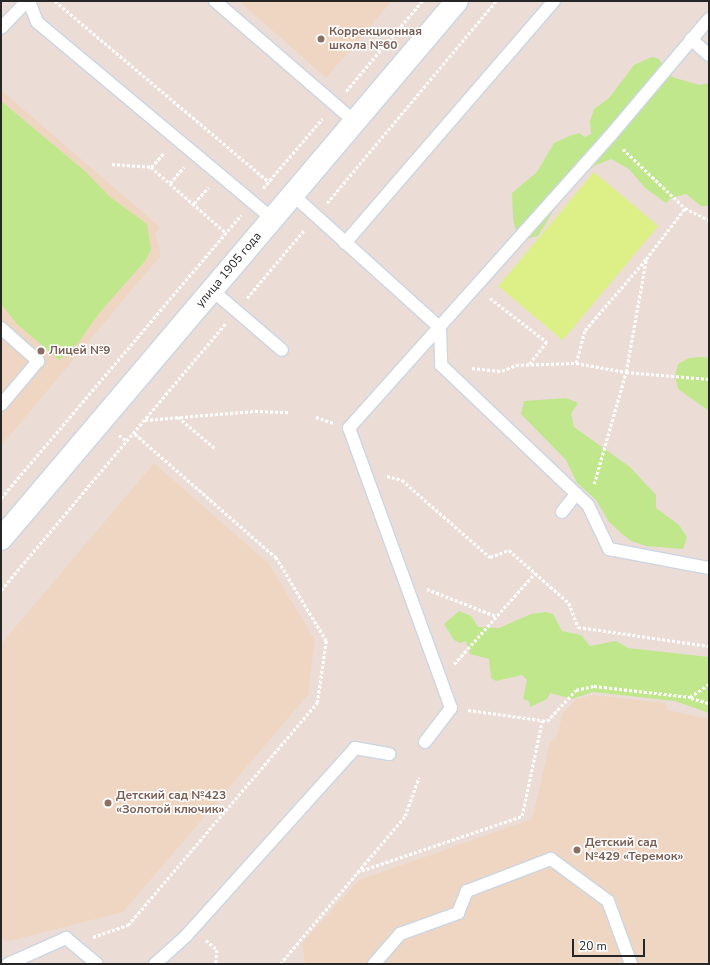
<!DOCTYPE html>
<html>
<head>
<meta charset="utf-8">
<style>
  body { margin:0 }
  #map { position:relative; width:710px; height:965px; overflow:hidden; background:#ebddd6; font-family:"Nunito Sans",sans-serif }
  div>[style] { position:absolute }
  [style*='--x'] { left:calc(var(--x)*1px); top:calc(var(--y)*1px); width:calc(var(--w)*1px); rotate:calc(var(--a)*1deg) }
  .education>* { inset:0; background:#efd6c3 }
  .green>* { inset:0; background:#c1e78c }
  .pitch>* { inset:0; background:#dcf087; transform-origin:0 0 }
  .path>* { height:2.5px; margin-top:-1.25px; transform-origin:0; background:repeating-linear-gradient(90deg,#fff 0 3px,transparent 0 5px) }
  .roads { filter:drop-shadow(1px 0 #cbd5e2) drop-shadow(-1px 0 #cbd5e2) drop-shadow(0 1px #cbd5e2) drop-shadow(0 -1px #cbd5e2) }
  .lane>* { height:12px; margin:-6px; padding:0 6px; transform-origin:6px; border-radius:6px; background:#fff }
  .street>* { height:22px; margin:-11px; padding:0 11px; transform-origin:11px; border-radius:11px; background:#fff }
  .dots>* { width:11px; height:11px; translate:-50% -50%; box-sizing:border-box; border:2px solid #fff; border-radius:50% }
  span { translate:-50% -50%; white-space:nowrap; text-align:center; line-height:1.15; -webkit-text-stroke:3px #fff; paint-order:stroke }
  .education-label { font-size:12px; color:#785e54; font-weight:700 }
  .left { translate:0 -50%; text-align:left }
  .street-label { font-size:12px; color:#262626 }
  .frame { position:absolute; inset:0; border:2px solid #262626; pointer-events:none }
  .scale { position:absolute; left:572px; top:939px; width:73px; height:18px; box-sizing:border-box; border:2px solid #262626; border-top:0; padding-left:5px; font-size:12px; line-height:14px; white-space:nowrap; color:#262626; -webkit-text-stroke:3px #fff; paint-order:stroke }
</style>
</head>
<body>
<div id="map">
  <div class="education">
    <div style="clip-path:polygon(239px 1px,392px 1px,326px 78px)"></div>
    <div style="clip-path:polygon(1px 90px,160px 227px,155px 234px,161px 255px,1px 446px)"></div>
    <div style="clip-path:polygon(154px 463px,269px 564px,315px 640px,308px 695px,123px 912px,6px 942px,1px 937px,1px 644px)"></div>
    <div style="clip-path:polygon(593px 695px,665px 703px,668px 710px,709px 719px,709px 964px,305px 964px,302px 943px,359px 880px,532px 819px,550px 742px,556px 738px,563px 713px,576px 699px)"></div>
  </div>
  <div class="green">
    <div style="clip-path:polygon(652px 57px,659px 59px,669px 75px,675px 78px,700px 85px,709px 83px,709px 206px,701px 206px,686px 194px,671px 198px,666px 203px,645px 188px,629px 169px,611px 159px,594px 166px,584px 175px,558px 203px,538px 236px,526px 239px,520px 236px,516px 231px,513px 219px,512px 193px,537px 172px,554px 143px,572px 135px,579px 133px,585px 137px,591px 134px,590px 121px,594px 109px,609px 98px,634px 65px)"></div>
    <div style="clip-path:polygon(1px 101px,86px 172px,110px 197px,147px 224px,151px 250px,145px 261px,100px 312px,78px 343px,59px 360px,17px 324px,1px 304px)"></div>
    <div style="clip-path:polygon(702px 357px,709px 358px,709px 411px,678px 389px,675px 376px,678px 364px,689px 358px)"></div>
    <div style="clip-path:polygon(566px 398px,578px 403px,571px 414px,574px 427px,630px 467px,656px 495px,656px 508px,679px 525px,687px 537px,683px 549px,646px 546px,631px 541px,622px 534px,609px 522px,596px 500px,577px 483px,566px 460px,521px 414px,524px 401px)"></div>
    <div style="clip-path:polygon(459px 611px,471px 616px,478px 627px,499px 628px,531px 614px,546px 612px,553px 614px,562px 631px,581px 635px,590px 646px,616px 641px,628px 648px,709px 657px,709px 713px,675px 701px,593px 692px,572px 699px,550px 693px,547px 699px,530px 707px,529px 701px,523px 699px,527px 680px,522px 675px,496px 681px,491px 678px,489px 659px,470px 654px,466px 641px,460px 643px,454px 640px,444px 624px)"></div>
  </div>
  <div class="pitch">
    <div style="left:594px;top:172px;width:84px;height:149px;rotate:40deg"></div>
  </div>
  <div class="path">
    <div style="--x:55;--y:1;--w:280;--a:40.2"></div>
    <div style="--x:346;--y:91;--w:118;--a:-49.8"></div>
    <div style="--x:623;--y:149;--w:86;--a:43.6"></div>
    <div style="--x:112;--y:164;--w:39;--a:4"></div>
    <div style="--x:151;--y:167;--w:100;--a:41.3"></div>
    <div style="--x:151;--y:167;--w:19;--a:-47"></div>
    <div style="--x:170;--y:183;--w:21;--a:-49"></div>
    <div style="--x:263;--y:188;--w:91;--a:-49.5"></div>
    <div style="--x:194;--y:203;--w:21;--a:-47"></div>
    <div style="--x:327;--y:203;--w:263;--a:-50.1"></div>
    <div style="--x:247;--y:298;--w:90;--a:-50"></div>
    <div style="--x:490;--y:298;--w:72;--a:37.7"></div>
    <div style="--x:547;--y:342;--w:28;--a:128"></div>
    <div style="--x:576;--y:363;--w:51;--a:10.2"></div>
    <div style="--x:626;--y:372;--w:83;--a:4.8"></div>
    <div style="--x:472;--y:368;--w:30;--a:6"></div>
    <div style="--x:502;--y:371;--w:15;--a:-23"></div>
    <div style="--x:516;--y:365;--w:60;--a:-1.9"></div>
    <div style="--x:576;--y:363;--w:34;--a:-75"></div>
    <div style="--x:585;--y:330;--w:94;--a:-49.3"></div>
    <div style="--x:646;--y:259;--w:64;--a:-52.6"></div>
    <div style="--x:685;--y:208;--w:27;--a:27"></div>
    <div style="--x:178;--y:417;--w:50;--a:40.1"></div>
    <div style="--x:316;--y:417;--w:18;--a:19"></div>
    <div style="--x:145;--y:420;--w:110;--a:-4.7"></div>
    <div style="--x:255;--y:411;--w:35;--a:2"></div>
    <div style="--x:119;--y:435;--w:10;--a:37"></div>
    <div style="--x:387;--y:476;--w:16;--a:15"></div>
    <div style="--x:402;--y:480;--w:117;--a:41.2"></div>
    <div style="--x:490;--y:557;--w:20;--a:-20"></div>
    <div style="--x:509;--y:550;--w:80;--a:41.5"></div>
    <div style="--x:569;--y:603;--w:26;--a:69"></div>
    <div style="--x:578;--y:627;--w:132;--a:8.3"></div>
    <div style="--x:594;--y:484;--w:116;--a:-74.1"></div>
    <div style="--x:626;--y:372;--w:114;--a:-79.9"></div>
    <div style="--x:1;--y:498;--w:371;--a:-49.7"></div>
    <div style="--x:427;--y:589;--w:74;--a:21.4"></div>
    <div style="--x:1;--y:590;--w:348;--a:-49.9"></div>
    <div style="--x:454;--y:664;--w:122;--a:-48.3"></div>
    <div style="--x:691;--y:698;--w:19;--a:16"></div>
    <div style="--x:468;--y:710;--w:80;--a:7.9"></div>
    <div style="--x:547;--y:721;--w:42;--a:-46.9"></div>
    <div style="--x:576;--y:690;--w:18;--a:-13"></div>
    <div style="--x:594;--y:686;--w:97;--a:6.5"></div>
    <div style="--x:690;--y:697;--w:23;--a:-34"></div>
    <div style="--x:357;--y:872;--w:174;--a:-18.7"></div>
    <div style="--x:522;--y:816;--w:97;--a:-78.1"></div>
    <div style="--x:93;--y:937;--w:37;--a:-19"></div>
    <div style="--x:128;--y:925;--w:292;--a:-49.6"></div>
    <div style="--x:317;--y:703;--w:63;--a:-81.7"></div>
    <div style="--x:326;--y:641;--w:97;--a:-121.1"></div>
    <div style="--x:276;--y:558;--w:190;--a:-138.8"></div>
    <div style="--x:206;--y:940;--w:15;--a:42"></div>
    <div style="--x:217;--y:950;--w:14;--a:94"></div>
    <div style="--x:280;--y:964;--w:194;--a:-49.8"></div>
    <div style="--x:405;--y:816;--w:41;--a:-70.3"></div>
  </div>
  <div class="roads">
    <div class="lane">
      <div style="--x:29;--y:1;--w:22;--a:69"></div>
      <div style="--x:37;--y:22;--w:307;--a:39.9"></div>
      <div style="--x:215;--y:1;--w:185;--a:40.8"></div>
      <div style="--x:1;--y:28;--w:37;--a:-46"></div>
      <div style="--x:691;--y:39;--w:24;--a:42"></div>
      <div style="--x:293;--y:195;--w:198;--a:42.1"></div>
      <div style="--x:440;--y:328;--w:37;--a:88"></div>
      <div style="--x:441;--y:365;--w:203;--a:43.6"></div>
      <div style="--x:588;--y:505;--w:49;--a:64.5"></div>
      <div style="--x:609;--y:549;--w:102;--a:10.8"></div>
      <div style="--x:345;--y:243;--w:320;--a:-49.2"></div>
      <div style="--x:212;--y:290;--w:92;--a:40.6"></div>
      <div style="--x:1;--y:328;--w:50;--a:41.7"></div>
      <div style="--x:38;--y:361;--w:57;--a:130.1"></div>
      <div style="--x:562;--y:512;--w:23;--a:-52"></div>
      <div style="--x:425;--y:742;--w:43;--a:-52.6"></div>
      <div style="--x:451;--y:708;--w:298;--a:-110"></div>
      <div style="--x:349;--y:428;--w:392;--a:-48.2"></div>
      <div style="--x:610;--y:136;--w:153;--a:-49.8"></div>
      <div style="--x:8;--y:964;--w:64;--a:-24.1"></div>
      <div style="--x:66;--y:938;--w:40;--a:40"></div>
      <div style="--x:155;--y:964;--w:42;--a:-42.1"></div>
      <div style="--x:186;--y:936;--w:253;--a:-48"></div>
      <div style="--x:355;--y:748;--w:35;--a:10"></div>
      <div style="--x:374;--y:964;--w:40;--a:-49"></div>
      <div style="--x:400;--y:934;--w:62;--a:-19.9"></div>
      <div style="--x:458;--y:913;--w:24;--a:-68"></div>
      <div style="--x:467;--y:891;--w:90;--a:-20.9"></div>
      <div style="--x:551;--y:859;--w:71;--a:36.4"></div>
      <div style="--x:608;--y:901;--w:67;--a:69.9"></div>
    </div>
    <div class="street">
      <div style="--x:1;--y:539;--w:705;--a:-49.72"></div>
    </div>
  </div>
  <div class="dots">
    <div style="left:321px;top:39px;background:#8d6e63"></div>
    <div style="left:41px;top:351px;background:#8d6e63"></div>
    <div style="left:108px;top:803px;background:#8d6e63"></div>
    <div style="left:577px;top:850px;background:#8d6e63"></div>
  </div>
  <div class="education-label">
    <span class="left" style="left:329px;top:39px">Коррекционная<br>школа №60</span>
    <span class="left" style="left:49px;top:351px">Лицей №9</span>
    <span class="left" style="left:116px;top:803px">Детский сад №423<br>«Золотой ключик»</span>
    <span class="left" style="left:585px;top:850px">Детский сад<br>№429 «Теремок»</span>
  </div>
  <div class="street-label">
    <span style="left:229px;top:270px;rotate:-50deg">улица 1905 года</span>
  </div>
  <div class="frame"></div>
  <div class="scale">20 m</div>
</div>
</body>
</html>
